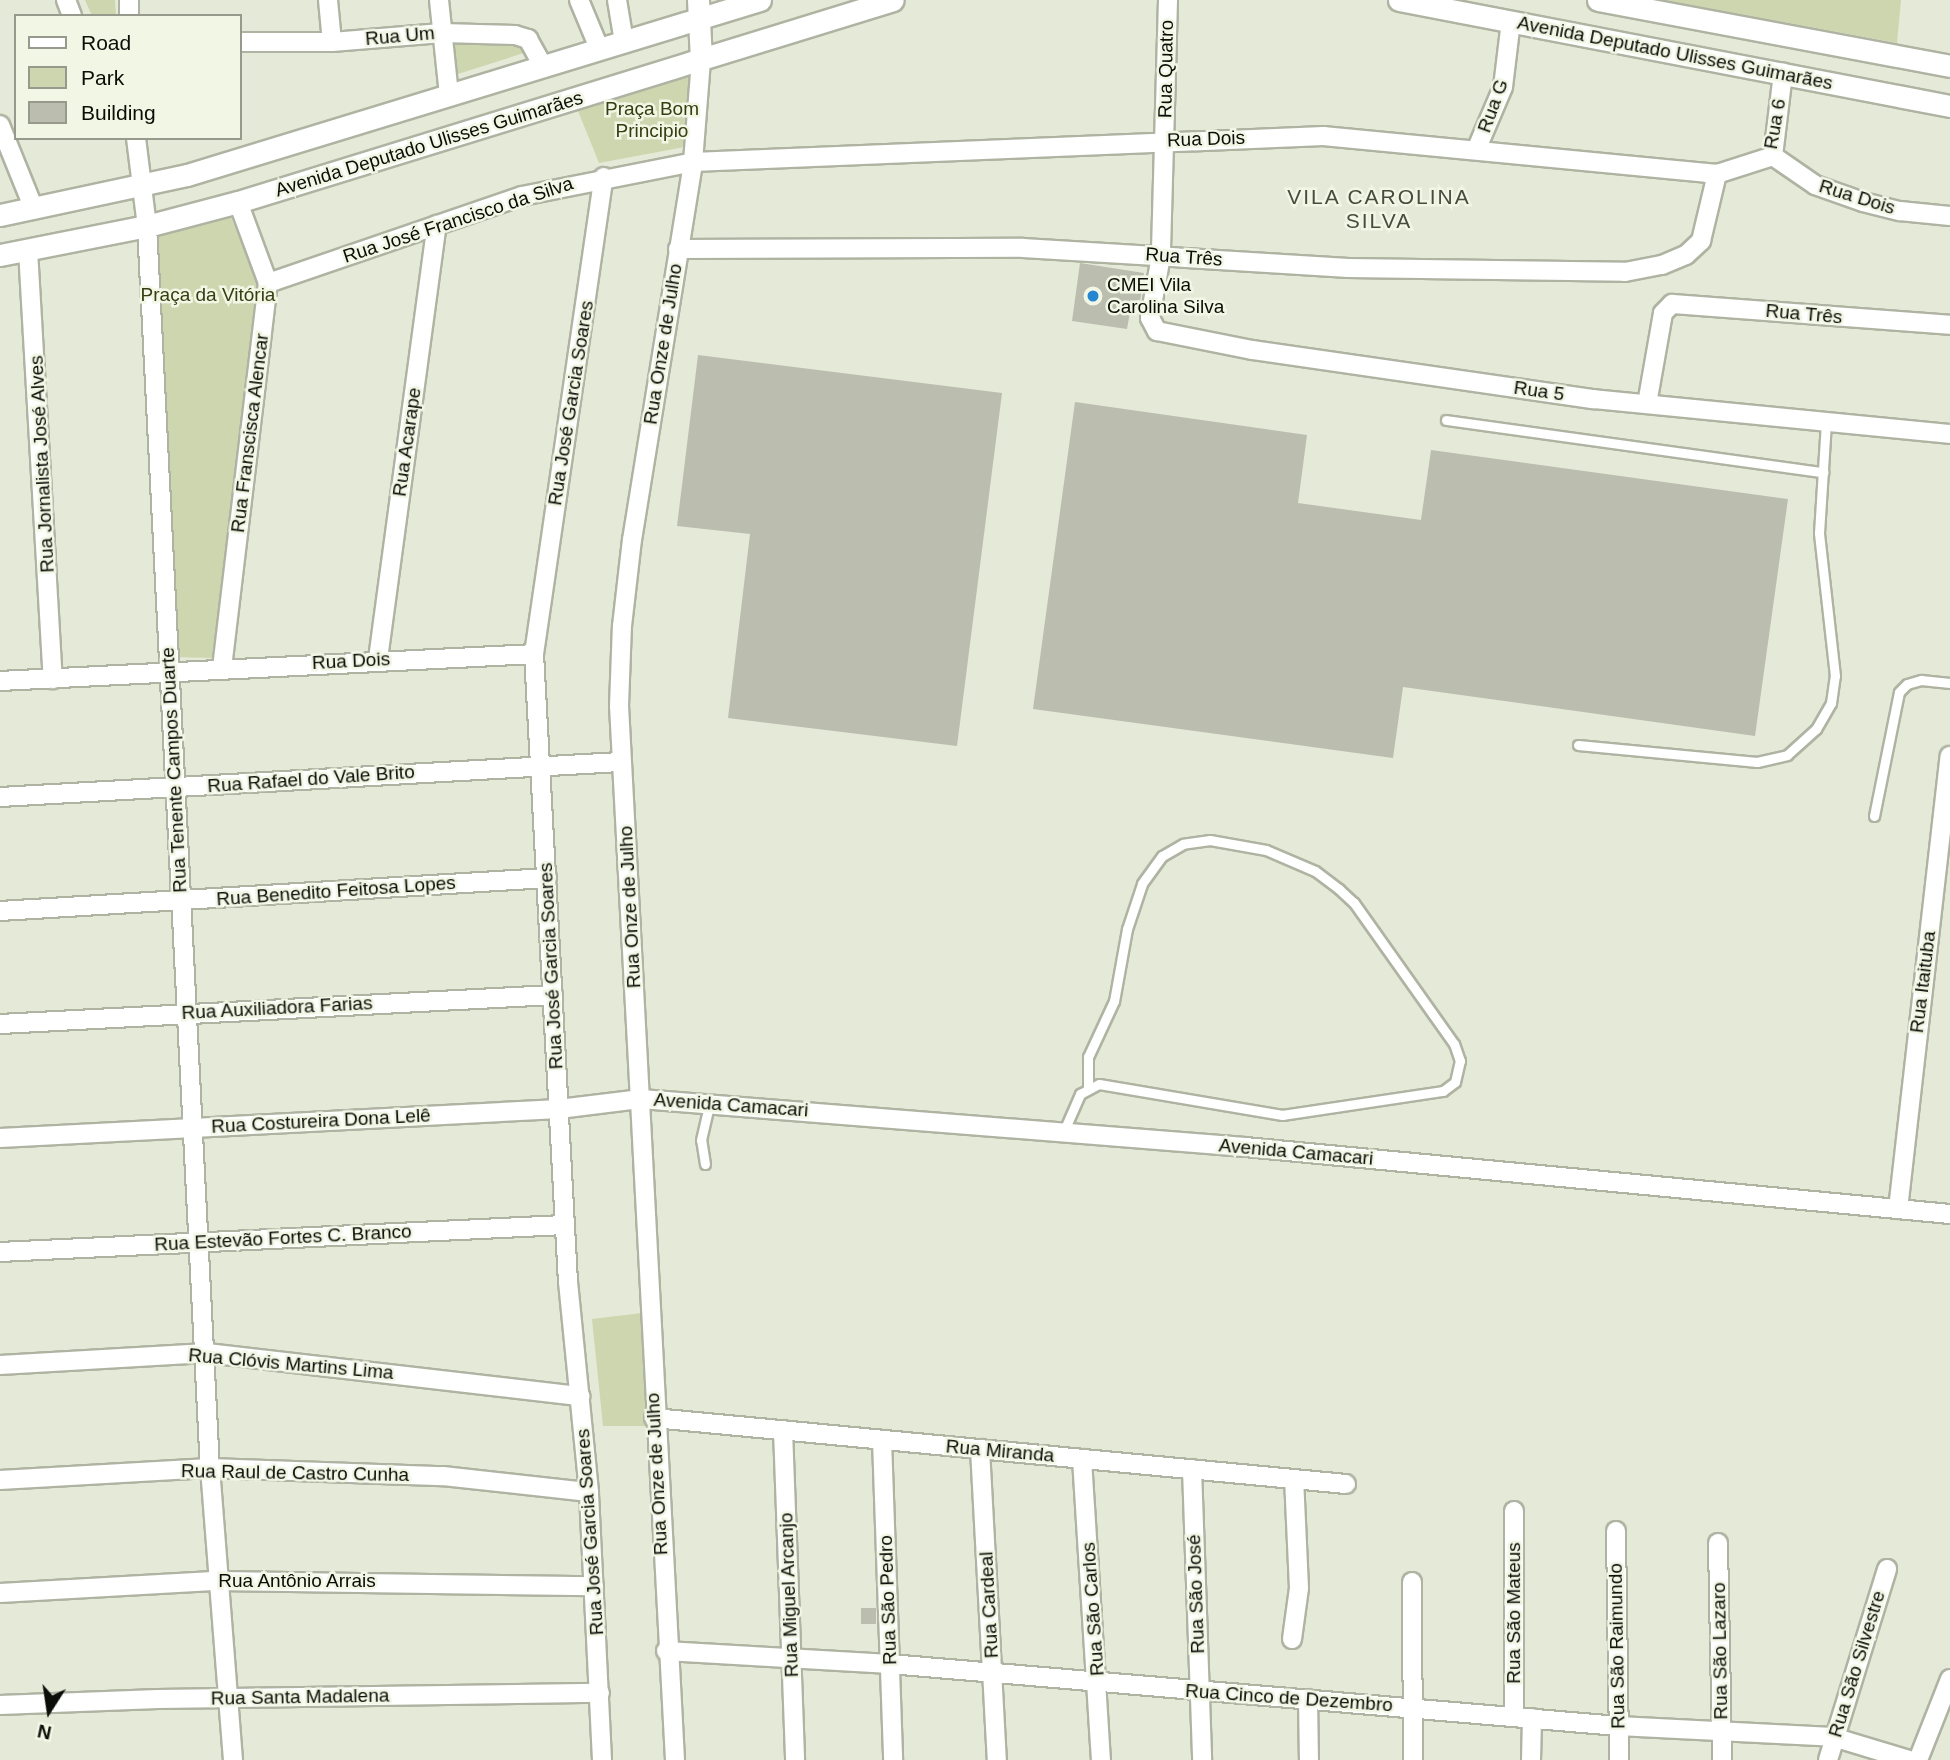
<!DOCTYPE html>
<html>
<head>
<meta charset="utf-8">
<style>
  body { margin:0 }
  #map { position:relative; width:1950px; height:1760px; overflow:hidden; background:#e5e9d7; font-family:Arial,sans-serif }
  div>[style] { position:absolute }
  [style*='--x'] { left:calc(var(--x)*1px); top:calc(var(--y)*1px); width:calc(var(--w)*1px); rotate:calc(var(--a)*1deg) }
  .green>* { inset:0; background:#ced6af }
  .building>* { inset:0; background:#bbbeae; transform-origin:0 0 }
  .roads { filter:drop-shadow(2px 0 #afb3a2) drop-shadow(-2px 0 #afb3a2) drop-shadow(0 2px #afb3a2) drop-shadow(0 -2px #afb3a2) }
  .service>* { height:9px; margin:-4.5px; padding:0 4.5px; transform-origin:4.5px; border-radius:4.5px; background:#fff }
  .minor>* { height:18px; margin:-9px; padding:0 9px; transform-origin:9px; border-radius:9px; background:#fff }
  .tertiary>* { height:21px; margin:-10.5px; padding:0 10.5px; transform-origin:10.5px; border-radius:10.5px; background:#fff }
  .dots>* { width:19px; height:19px; translate:-50% -50%; box-sizing:border-box; border:4px solid #f2f6e5; border-radius:50% }
  span { translate:-50% -50%; white-space:nowrap; text-align:center; line-height:1.15; -webkit-text-stroke:5px #f2f6e5; paint-order:stroke }
  .street-label { font-size:19px; color:#0b0d07 }
  .park-label { font-size:19px; color:#373d10 }
  .poi-label { font-size:19px; color:#0b0d07 }
  .left { translate:0 -50%; text-align:left }
  .neighbourhood-label { font-size:21px; color:#494c3d; letter-spacing:2px }
  .legend { position:absolute; left:14px; top:14px; width:228px; height:126px; box-sizing:border-box; background:#f2f6e5; border:2px solid #96998c; margin:0; padding:9px 12px; list-style:none; font-size:21px; color:#0b0d07 }
  .legend li { display:flex; align-items:center; gap:14px; height:35px }
  .legend b { width:35px; border:2px solid #96998c }
  .north { position:absolute; left:14px; top:1676px; width:70px; height:70px; -webkit-text-stroke:5px #f2f6e5; paint-order:stroke; rotate:192deg; font-size:19px; font-weight:700; line-height:28px; text-align:center; color:#0b0d07 }
  .north::after { content:''; display:block; margin:auto; width:24px; height:32px; background:#0b0d07; clip-path:polygon(50% 0,100% 100%,50% 72%,0 100%) }
</style>
</head>
<body>
<div id="map">
  <div class="green">
    <div style="clip-path:polygon(85px 0,115px 0,116px 16px,92px 16px)"></div>
    <div style="clip-path:polygon(1664px 0,1901px 0,1897px 43px)"></div>
    <div style="clip-path:polygon(453px 36px,511px 39px,530px 51px,458px 74px)"></div>
    <div style="clip-path:polygon(693px 75px,690px 146px,599px 163px,576px 106px)"></div>
    <div style="clip-path:polygon(229px 213px,260px 288px,214px 658px,172px 657px,154px 237px)"></div>
    <div style="clip-path:polygon(642px 1313px,646px 1426px,603px 1426px,592px 1319px)"></div>
  </div>
  <div class="building">
    <div style="clip-path:polygon(1080px 263px,1144px 273px,1140px 302px,1132px 301px,1127px 329px,1072px 321px)"></div>
    <div style="clip-path:polygon(698px 355px,1002px 393px,957px 746px,728px 718px,750px 534px,677px 526px)"></div>
    <div style="clip-path:polygon(1075px 402px,1307px 435px,1298px 503px,1421px 520px,1431px 450px,1788px 499px,1755px 736px,1403px 687px,1393px 758px,1033px 709px)"></div>
    <div style="left:861px;top:1608px;width:15px;height:16px"></div>
  </div>
  <div class="roads">
    <div class="service">
      <div style="--x:1446;--y:420;--w:381;--a:7.9"></div>
      <div style="--x:1578;--y:745;--w:180;--a:5.4"></div>
      <div style="--x:1757;--y:762;--w:31;--a:-13"></div>
      <div style="--x:1787;--y:755;--w:39;--a:-42"></div>
      <div style="--x:1816;--y:729;--w:30;--a:-60"></div>
      <div style="--x:1831;--y:703;--w:27;--a:-82"></div>
      <div style="--x:1835;--y:676;--w:144;--a:-96.4"></div>
      <div style="--x:1819;--y:533;--w:111;--a:-86.4"></div>
      <div style="--x:1874;--y:816;--w:126;--a:-78.6"></div>
      <div style="--x:1899;--y:692;--w:11;--a:-45"></div>
      <div style="--x:1907;--y:684;--w:15;--a:-16"></div>
      <div style="--x:1921;--y:680;--w:29;--a:6"></div>
      <div style="--x:1063;--y:1133;--w:43;--a:-66.4"></div>
      <div style="--x:1080;--y:1094;--w:21;--a:-28"></div>
      <div style="--x:1099;--y:1084;--w:186;--a:9.6"></div>
      <div style="--x:1282;--y:1115;--w:163;--a:-8.5"></div>
      <div style="--x:1443;--y:1091;--w:15;--a:-37"></div>
      <div style="--x:1455;--y:1082;--w:22;--a:-77"></div>
      <div style="--x:1460;--y:1061;--w:18;--a:-109"></div>
      <div style="--x:1454;--y:1044;--w:173;--a:-125.3"></div>
      <div style="--x:1354;--y:903;--w:21;--a:-137"></div>
      <div style="--x:1339;--y:889;--w:30;--a:-143"></div>
      <div style="--x:1315;--y:871;--w:53;--a:-156.8"></div>
      <div style="--x:1266;--y:850;--w:57;--a:-169.9"></div>
      <div style="--x:1210;--y:840;--w:27;--a:172"></div>
      <div style="--x:1183;--y:844;--w:24;--a:150"></div>
      <div style="--x:1162;--y:856;--w:34;--a:126"></div>
      <div style="--x:1142;--y:884;--w:47;--a:108.4"></div>
      <div style="--x:1127;--y:929;--w:73;--a:100.2"></div>
      <div style="--x:1114;--y:1001;--w:62;--a:114.9"></div>
      <div style="--x:1088;--y:1057;--w:29;--a:90"></div>
      <div style="--x:705;--y:1164;--w:24;--a:-99"></div>
      <div style="--x:701;--y:1140;--w:36;--a:-77"></div>
    </div>
    <div class="minor">
      <div style="--x:66;--y:0;--w:17;--a:69"></div>
      <div style="--x:129;--y:0;--w:16;--a:90"></div>
      <div style="--x:328;--y:0;--w:42;--a:84.6"></div>
      <div style="--x:439;--y:0;--w:96;--a:84"></div>
      <div style="--x:579;--y:0;--w:52;--a:67.4"></div>
      <div style="--x:617;--y:0;--w:43;--a:80.5"></div>
      <div style="--x:1168;--y:0;--w:256;--a:91.6"></div>
      <div style="--x:1161;--y:256;--w:63;--a:100.1"></div>
      <div style="--x:1150;--y:318;--w:15;--a:62"></div>
      <div style="--x:1157;--y:331;--w:97;--a:11.3"></div>
      <div style="--x:1252;--y:350;--w:345;--a:8.2"></div>
      <div style="--x:1593;--y:399;--w:359;--a:5.6"></div>
      <div style="--x:240;--y:42;--w:92;--a:0"></div>
      <div style="--x:332;--y:42;--w:110;--a:-4.7"></div>
      <div style="--x:442;--y:33;--w:73;--a:1.6"></div>
      <div style="--x:515;--y:35;--w:14;--a:17"></div>
      <div style="--x:528;--y:39;--w:31;--a:61"></div>
      <div style="--x:0;--y:125;--w:91;--a:68"></div>
      <div style="--x:136;--y:138;--w:89;--a:82.9"></div>
      <div style="--x:147;--y:226;--w:1244;--a:87.1"></div>
      <div style="--x:210;--y:1468;--w:293;--a:85.5"></div>
      <div style="--x:1477;--y:148;--w:66;--a:-66.9"></div>
      <div style="--x:1503;--y:87;--w:66;--a:-83.1"></div>
      <div style="--x:1773;--y:156;--w:51;--a:34.6"></div>
      <div style="--x:1815;--y:185;--w:51;--a:19.5"></div>
      <div style="--x:1863;--y:202;--w:38;--a:14"></div>
      <div style="--x:1900;--y:211;--w:50;--a:5.7"></div>
      <div style="--x:1773;--y:156;--w:84;--a:-83.1"></div>
      <div style="--x:678;--y:249;--w:345;--a:-0.2"></div>
      <div style="--x:1023;--y:248;--w:326;--a:3.5"></div>
      <div style="--x:1348;--y:268;--w:277;--a:0.8"></div>
      <div style="--x:1625;--y:272;--w:38;--a:-11"></div>
      <div style="--x:1662;--y:265;--w:26;--a:-23"></div>
      <div style="--x:1686;--y:255;--w:21;--a:-43"></div>
      <div style="--x:1701;--y:241;--w:69;--a:-76.6"></div>
      <div style="--x:28;--y:250;--w:430;--a:86.7"></div>
      <div style="--x:268;--y:283;--w:268;--a:-18.9"></div>
      <div style="--x:522;--y:196;--w:174;--a:-11.2"></div>
      <div style="--x:693;--y:162;--w:631;--a:-2.36"></div>
      <div style="--x:1323;--y:136;--w:396;--a:5.5"></div>
      <div style="--x:1717;--y:174;--w:59;--a:-17.8"></div>
      <div style="--x:1647;--y:404;--w:92;--a:-80"></div>
      <div style="--x:1663;--y:313;--w:13;--a:-45"></div>
      <div style="--x:1672;--y:304;--w:279;--a:4.3"></div>
      <div style="--x:378;--y:659;--w:438;--a:-82.3"></div>
      <div style="--x:222;--y:668;--w:388;--a:-83.2"></div>
      <div style="--x:268;--y:283;--w:86;--a:-110.3"></div>
      <div style="--x:0;--y:681;--w:535;--a:-2.89"></div>
      <div style="--x:0;--y:797;--w:622;--a:-3.23"></div>
      <div style="--x:0;--y:911;--w:548;--a:-3.45"></div>
      <div style="--x:0;--y:1024;--w:554;--a:-3"></div>
      <div style="--x:0;--y:1138;--w:560;--a:-2.97"></div>
      <div style="--x:559;--y:1109;--w:83;--a:-7"></div>
      <div style="--x:641;--y:1099;--w:606;--a:4.54"></div>
      <div style="--x:1245;--y:1147;--w:708;--a:5.43"></div>
      <div style="--x:1898;--y:1209;--w:456;--a:-83.5"></div>
      <div style="--x:0;--y:1252;--w:566;--a:-2.74"></div>
      <div style="--x:0;--y:1365;--w:207;--a:-3.3"></div>
      <div style="--x:207;--y:1353;--w:376;--a:6.6"></div>
      <div style="--x:654;--y:1418;--w:695;--a:5.45"></div>
      <div style="--x:783;--y:1430;--w:330;--a:87.9"></div>
      <div style="--x:882;--y:1440;--w:320;--a:88"></div>
      <div style="--x:980;--y:1449;--w:311;--a:86.9"></div>
      <div style="--x:1082;--y:1459;--w:302;--a:86.4"></div>
      <div style="--x:1192;--y:1469;--w:291;--a:88"></div>
      <div style="--x:0;--y:1480;--w:210;--a:-3.3"></div>
      <div style="--x:210;--y:1468;--w:233;--a:2"></div>
      <div style="--x:443;--y:1476;--w:147;--a:6.3"></div>
      <div style="--x:1514;--y:1511;--w:204;--a:90"></div>
      <div style="--x:1616;--y:1531;--w:229;--a:89.2"></div>
      <div style="--x:1718;--y:1543;--w:217;--a:88.9"></div>
      <div style="--x:1412;--y:1582;--w:178;--a:89.7"></div>
      <div style="--x:0;--y:1593;--w:218;--a:-3.2"></div>
      <div style="--x:218;--y:1581;--w:376;--a:0.8"></div>
      <div style="--x:1292;--y:1639;--w:51;--a:-82.2"></div>
      <div style="--x:1299;--y:1588;--w:109;--a:-92.6"></div>
      <div style="--x:666;--y:1651;--w:224;--a:3.3"></div>
      <div style="--x:890;--y:1664;--w:731;--a:4.87"></div>
      <div style="--x:1618;--y:1726;--w:215;--a:2.9"></div>
      <div style="--x:1833;--y:1737;--w:79;--a:16.8"></div>
      <div style="--x:1308;--y:1699;--w:61;--a:89.1"></div>
      <div style="--x:0;--y:1705;--w:158;--a:-2.2"></div>
      <div style="--x:158;--y:1699;--w:442;--a:-0.8"></div>
      <div style="--x:602;--y:1760;--w:268;--a:-92.8"></div>
      <div style="--x:589;--y:1492;--w:211;--a:-95.7"></div>
      <div style="--x:568;--y:1282;--w:629;--a:-93.1"></div>
      <div style="--x:534;--y:654;--w:482;--a:-81.7"></div>
      <div style="--x:675;--y:1760;--w:1055;--a:-93.04"></div>
      <div style="--x:619;--y:706;--w:80;--a:-87.9"></div>
      <div style="--x:622;--y:626;--w:87;--a:-83.4"></div>
      <div style="--x:632;--y:540;--w:383;--a:-80.8"></div>
      <div style="--x:693;--y:162;--w:102;--a:-85.5"></div>
      <div style="--x:1531;--y:1760;--w:42;--a:-88.6"></div>
      <div style="--x:1828;--y:1760;--w:200;--a:-72.8"></div>
      <div style="--x:1918;--y:1760;--w:87;--a:-68.4"></div>
    </div>
    <div class="tertiary">
      <div style="--x:698;--y:0;--w:60;--a:87.1"></div>
      <div style="--x:1399;--y:0;--w:561;--a:10.89"></div>
      <div style="--x:1598;--y:0;--w:358;--a:10.6"></div>
      <div style="--x:0;--y:215;--w:191;--a:-12.1"></div>
      <div style="--x:187;--y:175;--w:599;--a:-16.98"></div>
      <div style="--x:0;--y:255;--w:150;--a:-11.2"></div>
      <div style="--x:147;--y:226;--w:94;--a:-14.8"></div>
      <div style="--x:238;--y:202;--w:685;--a:-17.14"></div>
    </div>
  </div>
  <div class="dots">
    <div style="left:1093px;top:296px;background:#2485d0"></div>
  </div>
  <div class="street-label">
    <span style="left:400px;top:36px;rotate:-5deg">Rua Um</span>
    <span style="left:1675px;top:53px;rotate:11deg">Avenida Deputado Ulisses Guimarães</span>
    <span style="left:1166px;top:69px;rotate:-89deg">Rua Quatro</span>
    <span style="left:1493px;top:106px;rotate:-70deg">Rua G</span>
    <span style="left:1775px;top:124px;rotate:-80deg">Rua 6</span>
    <span style="left:1206px;top:139px;rotate:-2deg">Rua Dois</span>
    <span style="left:429px;top:144px;rotate:-17deg">Avenida Deputado Ulisses Guimarães</span>
    <span style="left:1857px;top:197px;rotate:17deg">Rua Dois</span>
    <span style="left:458px;top:220px;rotate:-18deg">Rua José Francisco da Silva</span>
    <span style="left:1184px;top:257px;rotate:4deg">Rua Três</span>
    <span style="left:1804px;top:314px;rotate:5deg">Rua Três</span>
    <span style="left:663px;top:344px;rotate:-81deg">Rua Onze de Julho</span>
    <span style="left:1539px;top:391px;rotate:8deg">Rua 5</span>
    <span style="left:571px;top:403px;rotate:-81deg">Rua José Garcia Soares</span>
    <span style="left:250px;top:433px;rotate:-83deg">Rua Franscisca Alencar</span>
    <span style="left:407px;top:442px;rotate:-82deg">Rua Acarape</span>
    <span style="left:42px;top:464px;rotate:-93deg">Rua Jornalista José Alves</span>
    <span style="left:351px;top:661px;rotate:-3deg">Rua Dois</span>
    <span style="left:174px;top:770px;rotate:-93deg">Rua Tenente Campos Duarte</span>
    <span style="left:311px;top:779px;rotate:-4deg">Rua Rafael do Vale Brito</span>
    <span style="left:336px;top:891px;rotate:-4deg">Rua Benedito Feitosa Lopes</span>
    <span style="left:630px;top:907px;rotate:-93deg">Rua Onze de Julho</span>
    <span style="left:551px;top:966px;rotate:-93deg">Rua José Garcia Soares</span>
    <span style="left:1923px;top:982px;rotate:-83deg">Rua Itaituba</span>
    <span style="left:277px;top:1008px;rotate:-3deg">Rua Auxiliadora Farias</span>
    <span style="left:731px;top:1105px;rotate:4deg">Avenida Camacari</span>
    <span style="left:321px;top:1121px;rotate:-3deg">Rua Costureira Dona Lelê</span>
    <span style="left:1296px;top:1152px;rotate:5deg">Avenida Camacari</span>
    <span style="left:283px;top:1238px;rotate:-3deg">Rua Estevão Fortes C. Branco</span>
    <span style="left:291px;top:1364px;rotate:5deg">Rua Clóvis Martins Lima</span>
    <span style="left:1000px;top:1451px;rotate:5deg">Rua Miranda</span>
    <span style="left:295px;top:1473px;rotate:1deg">Rua Raul de Castro Cunha</span>
    <span style="left:657px;top:1474px;rotate:-93deg">Rua Onze de Julho</span>
    <span style="left:590px;top:1532px;rotate:-94deg">Rua José Garcia Soares</span>
    <span style="left:297px;top:1581px">Rua Antônio Arrais</span>
    <span style="left:1196px;top:1594px;rotate:-92deg">Rua São José</span>
    <span style="left:789px;top:1595px;rotate:-92deg">Rua Miguel Arcanjo</span>
    <span style="left:888px;top:1600px;rotate:-92deg">Rua São Pedro</span>
    <span style="left:989px;top:1605px;rotate:-93deg">Rua Cardeal</span>
    <span style="left:1093px;top:1609px;rotate:-94deg">Rua São Carlos</span>
    <span style="left:1514px;top:1613px;rotate:-90deg">Rua São Mateus</span>
    <span style="left:1617px;top:1646px;rotate:-91deg">Rua São Raimundo</span>
    <span style="left:1720px;top:1651px;rotate:-91deg">Rua São Lazaro</span>
    <span style="left:1857px;top:1664px;rotate:-73deg">Rua São Silvestre</span>
    <span style="left:300px;top:1697px;rotate:-1deg">Rua Santa Madalena</span>
    <span style="left:1289px;top:1698px;rotate:4deg">Rua Cinco de Dezembro</span>
  </div>
  <div class="park-label">
    <span style="left:652px;top:120px">Praça Bom<br>Principio</span>
    <span style="left:208px;top:295px">Praça da Vitória</span>
  </div>
  <div class="poi-label">
    <span class="left" style="left:1107px;top:296px">CMEI Vila<br>Carolina Silva</span>
  </div>
  <div class="neighbourhood-label">
    <span style="left:1379px;top:209px">VILA CAROLINA<br>SILVA</span>
  </div>
  <ul class="legend">
  <li><b style="height:9px;background:#fff"></b>Road</li>
  <li><b style="height:19px;background:#ced6af"></b>Park</li>
  <li><b style="height:19px;background:#bbbeae"></b>Building</li>
  </ul>
  <div class="north">N</div>
</div>
</body>
</html>
